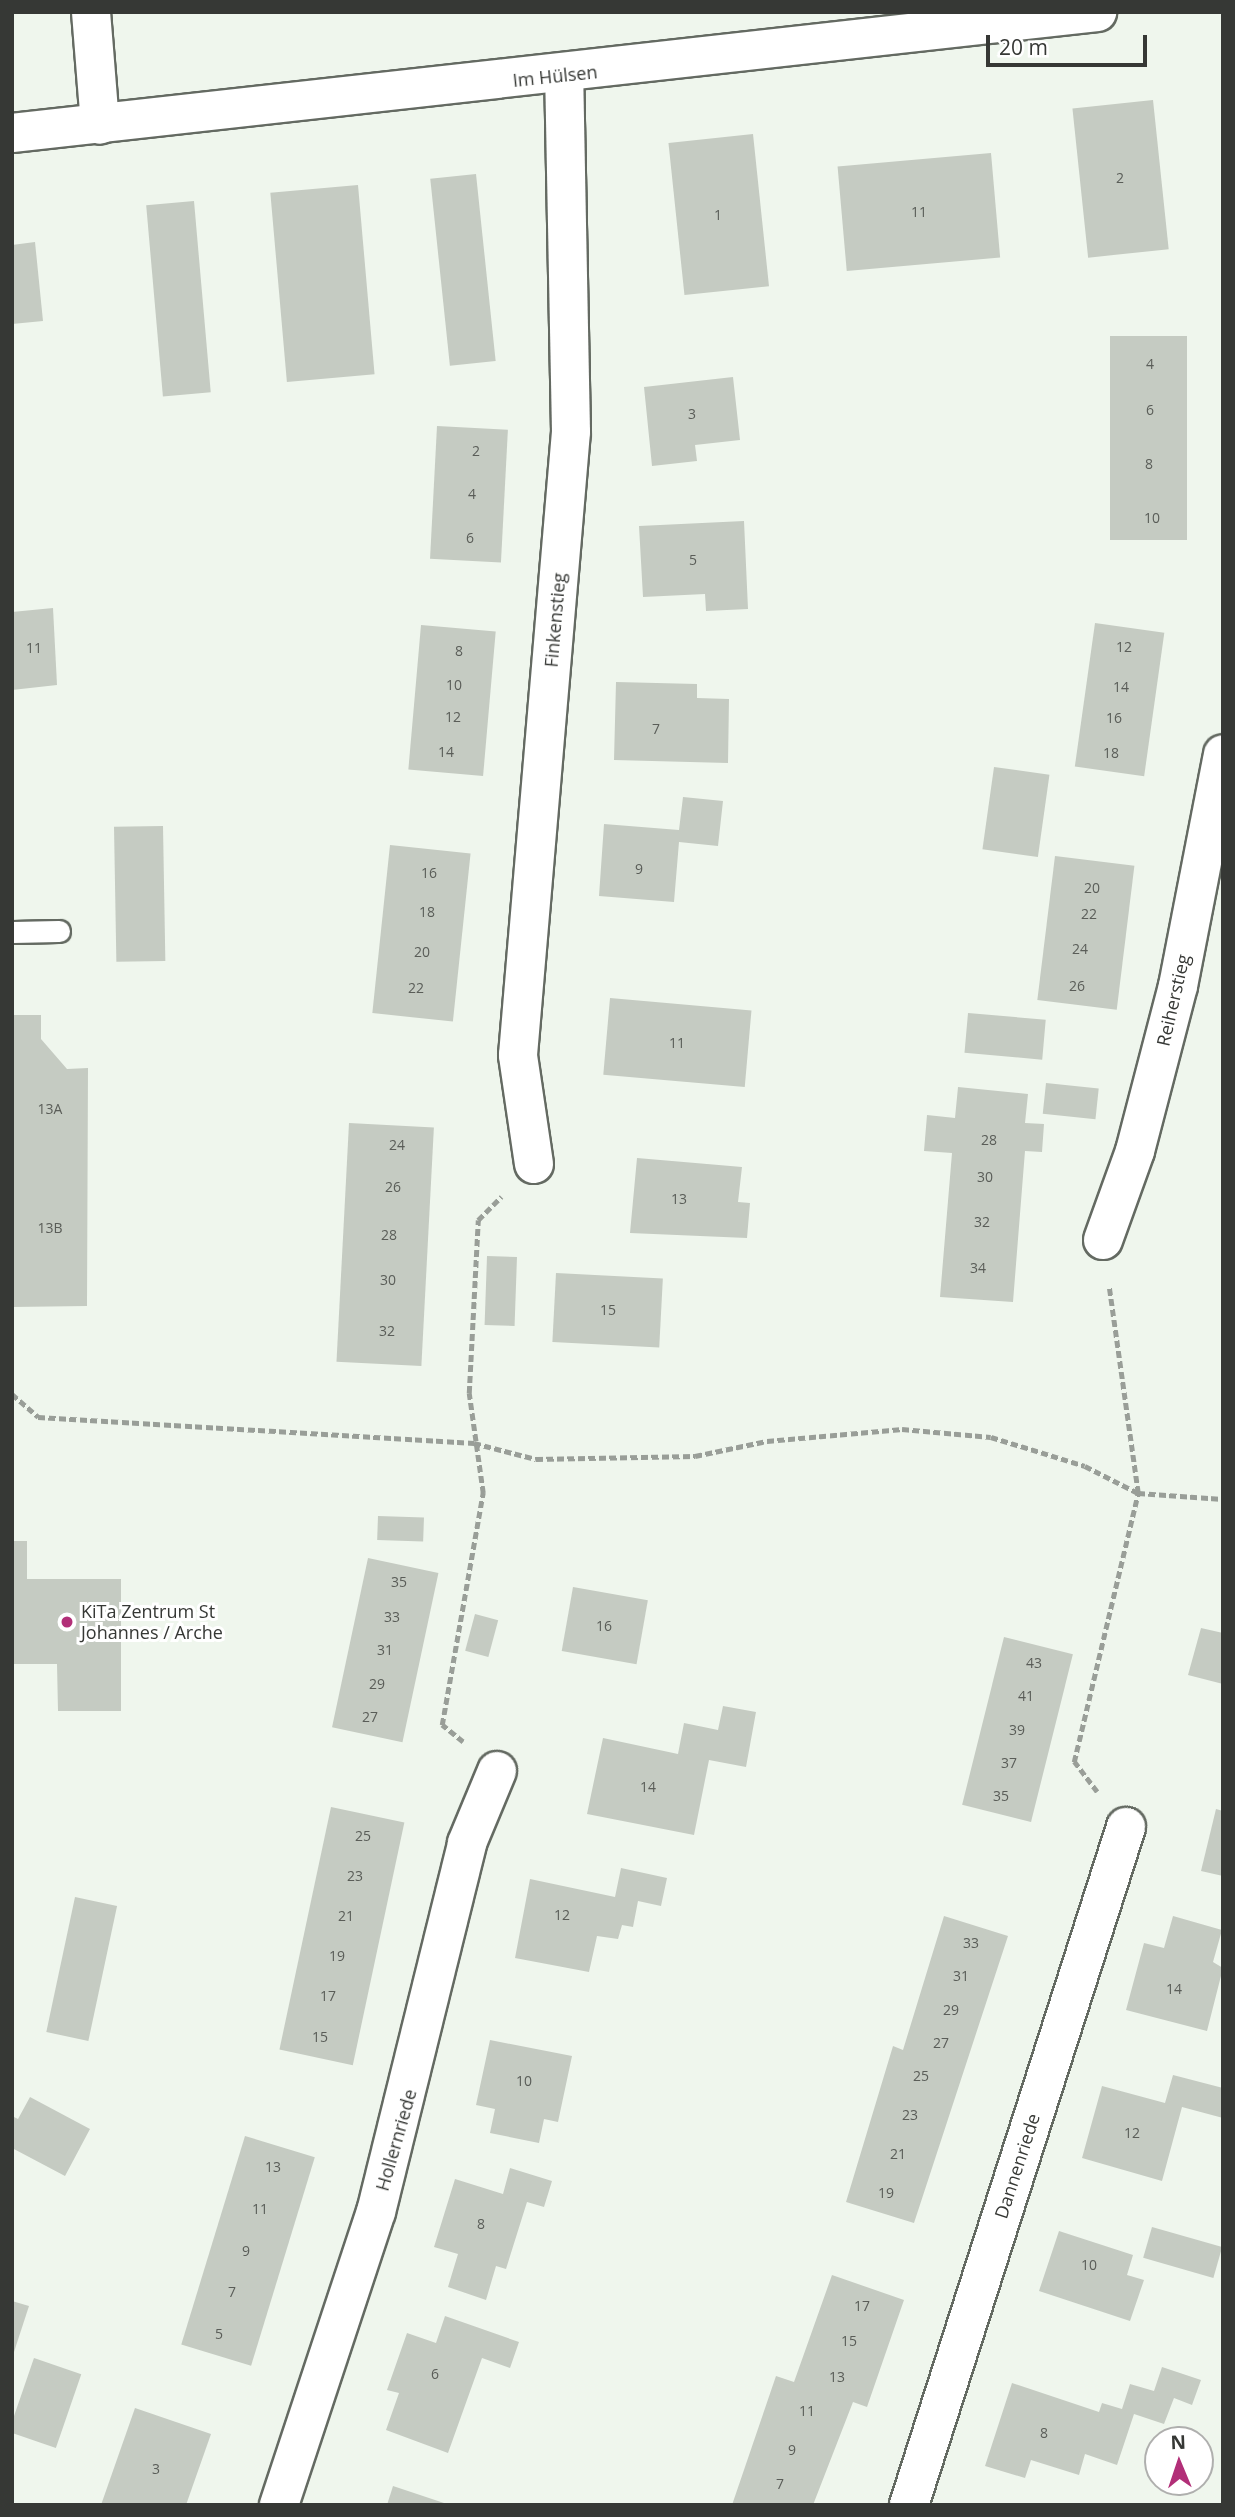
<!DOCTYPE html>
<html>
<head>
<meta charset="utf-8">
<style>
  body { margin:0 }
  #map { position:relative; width:1235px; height:2517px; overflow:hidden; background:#eff6ed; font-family:"Open Sans",sans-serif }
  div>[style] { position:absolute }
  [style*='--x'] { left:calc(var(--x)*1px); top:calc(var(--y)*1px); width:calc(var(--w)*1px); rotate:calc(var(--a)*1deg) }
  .building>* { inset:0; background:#c5cbc2; transform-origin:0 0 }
  .path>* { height:4.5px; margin-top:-2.25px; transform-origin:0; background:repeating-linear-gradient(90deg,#999e98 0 7px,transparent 0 10.5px) }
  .roads { filter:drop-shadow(2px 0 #646a62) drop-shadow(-2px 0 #646a62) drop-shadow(0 2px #646a62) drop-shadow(0 -2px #646a62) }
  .lane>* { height:21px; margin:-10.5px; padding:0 10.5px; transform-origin:10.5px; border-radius:10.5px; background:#fff }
  .street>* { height:38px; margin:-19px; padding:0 19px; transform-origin:19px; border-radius:19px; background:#fff }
  .dots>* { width:19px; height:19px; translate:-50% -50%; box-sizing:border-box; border:4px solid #fff; border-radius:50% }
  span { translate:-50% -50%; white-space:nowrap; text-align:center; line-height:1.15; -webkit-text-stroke:6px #fff; paint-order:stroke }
  .number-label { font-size:14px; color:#5a5d58 }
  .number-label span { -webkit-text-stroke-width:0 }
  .street-label { font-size:18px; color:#363835 }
  .poi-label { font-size:18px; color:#363835 }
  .left { translate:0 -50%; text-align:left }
  .frame { position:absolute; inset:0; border:14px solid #363835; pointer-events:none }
  .north { position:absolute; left:1144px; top:2426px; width:70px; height:70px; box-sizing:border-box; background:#fff; border:2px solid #afafae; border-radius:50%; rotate:358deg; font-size:19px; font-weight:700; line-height:28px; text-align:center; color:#363835 }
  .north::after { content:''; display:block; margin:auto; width:24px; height:32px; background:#b22f78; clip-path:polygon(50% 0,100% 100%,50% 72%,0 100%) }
  .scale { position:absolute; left:986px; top:35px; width:161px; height:32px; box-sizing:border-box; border:4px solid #363835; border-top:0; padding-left:9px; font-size:21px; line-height:24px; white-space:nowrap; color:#363835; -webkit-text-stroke:5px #fff; paint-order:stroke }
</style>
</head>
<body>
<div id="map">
  <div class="building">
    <div style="left:1153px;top:100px;width:150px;height:81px;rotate:84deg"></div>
    <div style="left:753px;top:134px;width:153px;height:85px;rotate:84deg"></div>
    <div style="left:991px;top:153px;width:105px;height:154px;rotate:85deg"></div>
    <div style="left:476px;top:174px;width:188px;height:46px;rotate:84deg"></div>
    <div style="left:358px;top:185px;width:190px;height:88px;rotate:85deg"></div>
    <div style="left:194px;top:201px;width:192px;height:48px;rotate:85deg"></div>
    <div style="clip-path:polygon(35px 242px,43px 321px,12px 324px,12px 245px)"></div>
    <div style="left:1110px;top:336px;width:77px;height:204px"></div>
    <div style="clip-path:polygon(733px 377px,740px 440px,695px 445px,697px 461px,652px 466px,644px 387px)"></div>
    <div style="left:437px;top:426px;width:71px;height:133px;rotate:3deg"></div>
    <div style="clip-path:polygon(744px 521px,748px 609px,706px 611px,705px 594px,643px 597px,639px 526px)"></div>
    <div style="clip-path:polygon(53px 608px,57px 685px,12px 690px,12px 612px)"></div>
    <div style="left:1095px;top:623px;width:70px;height:145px;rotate:8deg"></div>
    <div style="left:421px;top:625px;width:75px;height:145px;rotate:5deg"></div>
    <div style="clip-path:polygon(616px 682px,697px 684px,697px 698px,729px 699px,728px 763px,614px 760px)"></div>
    <div style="left:994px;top:767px;width:56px;height:83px;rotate:8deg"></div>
    <div style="clip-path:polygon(683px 797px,723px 801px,718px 846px,679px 842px,674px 902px,599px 896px,604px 824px,679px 830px)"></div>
    <div style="left:163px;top:826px;width:135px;height:49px;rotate:89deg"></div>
    <div style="left:390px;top:845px;width:81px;height:169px;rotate:6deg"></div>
    <div style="left:1055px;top:856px;width:80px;height:145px;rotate:7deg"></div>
    <div style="left:610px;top:998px;width:142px;height:77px;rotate:5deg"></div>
    <div style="left:968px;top:1013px;width:78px;height:40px;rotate:5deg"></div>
    <div style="clip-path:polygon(12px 1015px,41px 1015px,41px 1039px,67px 1069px,88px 1068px,87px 1306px,12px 1307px)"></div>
    <div style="left:1046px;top:1083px;width:53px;height:31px;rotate:6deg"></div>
    <div style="clip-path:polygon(958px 1087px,1028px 1094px,1025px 1123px,1044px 1124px,1042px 1152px,1025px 1151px,1013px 1302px,940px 1297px,952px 1153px,924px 1151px,927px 1115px,955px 1118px)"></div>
    <div style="left:349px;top:1123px;width:85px;height:239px;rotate:3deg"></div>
    <div style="clip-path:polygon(637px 1158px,742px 1167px,738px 1202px,750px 1203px,747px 1238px,630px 1233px)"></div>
    <div style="left:487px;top:1256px;width:30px;height:69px;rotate:2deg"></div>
    <div style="left:556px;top:1273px;width:107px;height:69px;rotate:3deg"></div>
    <div style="left:378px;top:1516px;width:46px;height:24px;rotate:2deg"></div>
    <div style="clip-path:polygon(12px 1541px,27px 1541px,27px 1579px,121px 1579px,121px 1711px,58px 1711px,57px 1664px,12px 1664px)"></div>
    <div style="left:368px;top:1558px;width:72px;height:173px;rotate:12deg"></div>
    <div style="left:573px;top:1587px;width:76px;height:65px;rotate:10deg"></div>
    <div style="left:475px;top:1614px;width:24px;height:38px;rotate:15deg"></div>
    <div style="clip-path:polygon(1201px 1628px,1223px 1633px,1223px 1684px,1188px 1675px)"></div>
    <div style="left:1004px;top:1637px;width:71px;height:173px;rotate:14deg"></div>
    <div style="clip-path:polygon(723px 1706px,756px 1712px,746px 1767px,709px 1760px,694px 1835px,587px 1814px,603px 1738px,678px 1754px,684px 1723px,718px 1730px)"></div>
    <div style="left:331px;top:1807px;width:75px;height:248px;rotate:12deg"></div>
    <div style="clip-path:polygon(1216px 1809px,1223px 1811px,1223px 1876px,1201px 1871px)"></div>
    <div style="clip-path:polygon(621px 1868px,667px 1878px,661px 1906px,638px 1901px,633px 1927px,622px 1925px,618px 1939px,597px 1936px,589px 1972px,515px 1958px,530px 1879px,615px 1897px)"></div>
    <div style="left:75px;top:1897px;width:43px;height:138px;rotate:12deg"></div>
    <div style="clip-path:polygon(944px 1916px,1008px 1936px,914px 2223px,846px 2202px,893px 2046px,903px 2050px)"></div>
    <div style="clip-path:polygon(1173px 1916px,1222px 1930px,1213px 1962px,1223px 1968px,1207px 2031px,1126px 2010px,1144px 1943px,1164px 1948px)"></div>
    <div style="clip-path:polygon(490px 2040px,572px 2056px,558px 2122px,544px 2119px,539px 2143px,490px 2133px,495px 2109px,476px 2105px)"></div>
    <div style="clip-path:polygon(1173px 2075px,1223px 2088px,1223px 2118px,1182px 2107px,1162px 2181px,1082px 2158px,1102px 2086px,1165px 2103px)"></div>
    <div style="clip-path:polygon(30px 2097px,90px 2129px,65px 2176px,12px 2148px,12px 2116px,18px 2119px)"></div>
    <div style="left:245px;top:2136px;width:73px;height:218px;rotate:17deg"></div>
    <div style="clip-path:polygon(510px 2168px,552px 2181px,544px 2207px,527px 2202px,506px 2269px,496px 2266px,486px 2300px,448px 2287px,458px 2254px,434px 2247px,455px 2179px,503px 2194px)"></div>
    <div style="left:1152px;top:2227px;width:73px;height:32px;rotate:16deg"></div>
    <div style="clip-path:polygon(1059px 2231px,1133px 2255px,1127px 2275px,1144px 2280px,1130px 2321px,1039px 2291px)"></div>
    <div style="clip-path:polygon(832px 2275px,904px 2300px,867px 2407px,853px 2402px,813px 2505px,732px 2505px,776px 2376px,794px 2382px)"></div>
    <div style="clip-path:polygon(12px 2301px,29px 2306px,13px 2355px,12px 2355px)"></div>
    <div style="clip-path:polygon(445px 2316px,519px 2342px,510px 2368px,482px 2358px,448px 2453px,386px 2430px,399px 2393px,387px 2390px,407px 2333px,436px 2343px)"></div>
    <div style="left:34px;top:2358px;width:50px;height:78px;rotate:19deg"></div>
    <div style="clip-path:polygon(1162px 2367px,1201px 2380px,1192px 2405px,1174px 2398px,1164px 2424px,1134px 2414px,1117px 2465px,1085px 2454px,1079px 2475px,1031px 2460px,1025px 2478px,985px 2466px,1012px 2383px,1099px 2412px,1102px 2403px,1122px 2409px,1130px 2384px,1154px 2391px)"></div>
    <div style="clip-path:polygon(135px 2408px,211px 2434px,186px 2505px,101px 2505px)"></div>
    <div style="clip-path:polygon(393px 2486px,447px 2504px,447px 2505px,387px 2505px)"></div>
  </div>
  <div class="path">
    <div style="--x:12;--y:1394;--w:35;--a:41"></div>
    <div style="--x:38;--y:1417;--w:437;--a:3.4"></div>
    <div style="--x:474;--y:1443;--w:64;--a:14.5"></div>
    <div style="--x:536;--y:1459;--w:159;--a:-1.1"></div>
    <div style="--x:695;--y:1456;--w:74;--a:-11.8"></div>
    <div style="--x:767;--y:1441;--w:136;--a:-5.1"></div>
    <div style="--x:902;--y:1429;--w:89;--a:5.1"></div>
    <div style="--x:991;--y:1437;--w:98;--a:17.1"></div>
    <div style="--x:1085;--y:1466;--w:59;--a:27"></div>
    <div style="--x:1138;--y:1493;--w:85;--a:4"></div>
    <div style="--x:463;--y:1742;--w:27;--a:-141"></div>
    <div style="--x:442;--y:1725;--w:236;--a:-80"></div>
    <div style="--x:483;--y:1493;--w:101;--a:-98"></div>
    <div style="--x:469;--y:1393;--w:173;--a:-87"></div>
    <div style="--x:478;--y:1220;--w:33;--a:-45"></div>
    <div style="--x:1097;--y:1792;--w:38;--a:-127"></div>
    <div style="--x:1074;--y:1762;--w:277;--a:-76.6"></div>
    <div style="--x:1138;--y:1493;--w:209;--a:-98"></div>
  </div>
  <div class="roads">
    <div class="lane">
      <div style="--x:12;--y:932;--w:47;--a:-1.2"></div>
    </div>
    <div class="street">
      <div style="--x:91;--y:12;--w:113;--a:85.4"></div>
      <div style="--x:12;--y:133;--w:1092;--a:-6.36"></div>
      <div style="--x:534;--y:1164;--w:110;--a:-98.4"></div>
      <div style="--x:518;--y:1055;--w:625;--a:-85.14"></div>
      <div style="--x:571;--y:432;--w:357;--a:-91.1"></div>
      <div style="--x:1103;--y:1240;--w:95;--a:-70.2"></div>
      <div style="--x:1135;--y:1151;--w:171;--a:-75.4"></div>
      <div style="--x:1178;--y:986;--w:236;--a:-79"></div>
      <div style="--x:279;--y:2505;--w:309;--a:-71.7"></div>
      <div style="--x:376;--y:2212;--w:380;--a:-76.1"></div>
      <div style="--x:467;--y:1843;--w:78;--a:-67.4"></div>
      <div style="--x:909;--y:2505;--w:712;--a:-72.25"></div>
    </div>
  </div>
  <div class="dots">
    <div style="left:67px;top:1622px;background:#b22f78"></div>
  </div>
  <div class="number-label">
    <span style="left:1120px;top:178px">2</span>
    <span style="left:919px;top:212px">11</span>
    <span style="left:718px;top:215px">1</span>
    <span style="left:1150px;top:364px">4</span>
    <span style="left:1150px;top:410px">6</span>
    <span style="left:692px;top:414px">3</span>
    <span style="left:476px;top:451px">2</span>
    <span style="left:1149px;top:464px">8</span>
    <span style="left:472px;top:494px">4</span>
    <span style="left:1152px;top:518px">10</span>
    <span style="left:470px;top:538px">6</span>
    <span style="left:693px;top:560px">5</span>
    <span style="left:1124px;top:647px">12</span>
    <span style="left:34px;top:648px">11</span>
    <span style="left:459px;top:651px">8</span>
    <span style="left:454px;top:685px">10</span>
    <span style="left:1121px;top:687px">14</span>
    <span style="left:453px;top:717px">12</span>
    <span style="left:1114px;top:718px">16</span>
    <span style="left:656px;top:729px">7</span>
    <span style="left:446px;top:752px">14</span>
    <span style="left:1111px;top:753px">18</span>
    <span style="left:639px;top:869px">9</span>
    <span style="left:429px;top:873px">16</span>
    <span style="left:1092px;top:888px">20</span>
    <span style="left:427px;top:912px">18</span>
    <span style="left:1089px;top:914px">22</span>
    <span style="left:1080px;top:949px">24</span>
    <span style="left:422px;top:952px">20</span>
    <span style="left:1077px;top:986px">26</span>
    <span style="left:416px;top:988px">22</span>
    <span style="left:677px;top:1043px">11</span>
    <span style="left:50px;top:1109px">13A</span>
    <span style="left:989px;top:1140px">28</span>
    <span style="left:397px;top:1145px">24</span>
    <span style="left:985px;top:1177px">30</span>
    <span style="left:393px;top:1187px">26</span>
    <span style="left:679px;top:1199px">13</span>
    <span style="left:982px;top:1222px">32</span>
    <span style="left:50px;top:1228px">13B</span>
    <span style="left:389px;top:1235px">28</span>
    <span style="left:978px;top:1268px">34</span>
    <span style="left:388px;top:1280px">30</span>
    <span style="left:608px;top:1310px">15</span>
    <span style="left:387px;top:1331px">32</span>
    <span style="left:399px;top:1582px">35</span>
    <span style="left:392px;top:1617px">33</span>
    <span style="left:604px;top:1626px">16</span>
    <span style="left:385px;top:1650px">31</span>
    <span style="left:1034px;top:1663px">43</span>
    <span style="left:377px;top:1684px">29</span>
    <span style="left:1026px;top:1696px">41</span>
    <span style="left:370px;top:1717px">27</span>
    <span style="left:1017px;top:1730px">39</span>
    <span style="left:1009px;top:1763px">37</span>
    <span style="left:648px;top:1787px">14</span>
    <span style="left:1001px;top:1796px">35</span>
    <span style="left:363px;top:1836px">25</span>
    <span style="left:355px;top:1876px">23</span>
    <span style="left:562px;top:1915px">12</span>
    <span style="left:346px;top:1916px">21</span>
    <span style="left:971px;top:1943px">33</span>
    <span style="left:337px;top:1956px">19</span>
    <span style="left:961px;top:1976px">31</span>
    <span style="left:1174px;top:1989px">14</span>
    <span style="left:328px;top:1996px">17</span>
    <span style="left:951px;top:2010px">29</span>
    <span style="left:320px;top:2037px">15</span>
    <span style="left:941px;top:2043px">27</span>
    <span style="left:921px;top:2076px">25</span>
    <span style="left:524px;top:2081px">10</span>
    <span style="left:910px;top:2115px">23</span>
    <span style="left:1132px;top:2133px">12</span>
    <span style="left:898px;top:2154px">21</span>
    <span style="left:273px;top:2167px">13</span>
    <span style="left:886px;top:2193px">19</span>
    <span style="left:260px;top:2209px">11</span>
    <span style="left:481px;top:2224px">8</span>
    <span style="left:246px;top:2251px">9</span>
    <span style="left:1089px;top:2265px">10</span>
    <span style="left:232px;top:2292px">7</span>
    <span style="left:862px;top:2306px">17</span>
    <span style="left:219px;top:2334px">5</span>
    <span style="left:849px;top:2341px">15</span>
    <span style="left:435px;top:2374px">6</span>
    <span style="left:837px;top:2377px">13</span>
    <span style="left:807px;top:2411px">11</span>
    <span style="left:1044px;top:2433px">8</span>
    <span style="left:792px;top:2450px">9</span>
    <span style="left:156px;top:2469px">3</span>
    <span style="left:780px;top:2484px">7</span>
  </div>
  <div class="street-label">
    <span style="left:555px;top:76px;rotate:-6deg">Im Hülsen</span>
    <span style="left:555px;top:620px;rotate:-85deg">Finkenstieg</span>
    <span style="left:1173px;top:1000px;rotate:-77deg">Reiherstieg</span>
    <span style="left:396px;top:2140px;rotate:-74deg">Hollernriede</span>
    <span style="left:1017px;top:2166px;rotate:-72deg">Dannenriede</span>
  </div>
  <div class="poi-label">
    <span class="left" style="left:81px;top:1622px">KiTa Zentrum St<br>Johannes / Arche</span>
  </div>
  <div class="frame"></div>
  <div class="north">N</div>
  <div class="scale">20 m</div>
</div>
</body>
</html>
